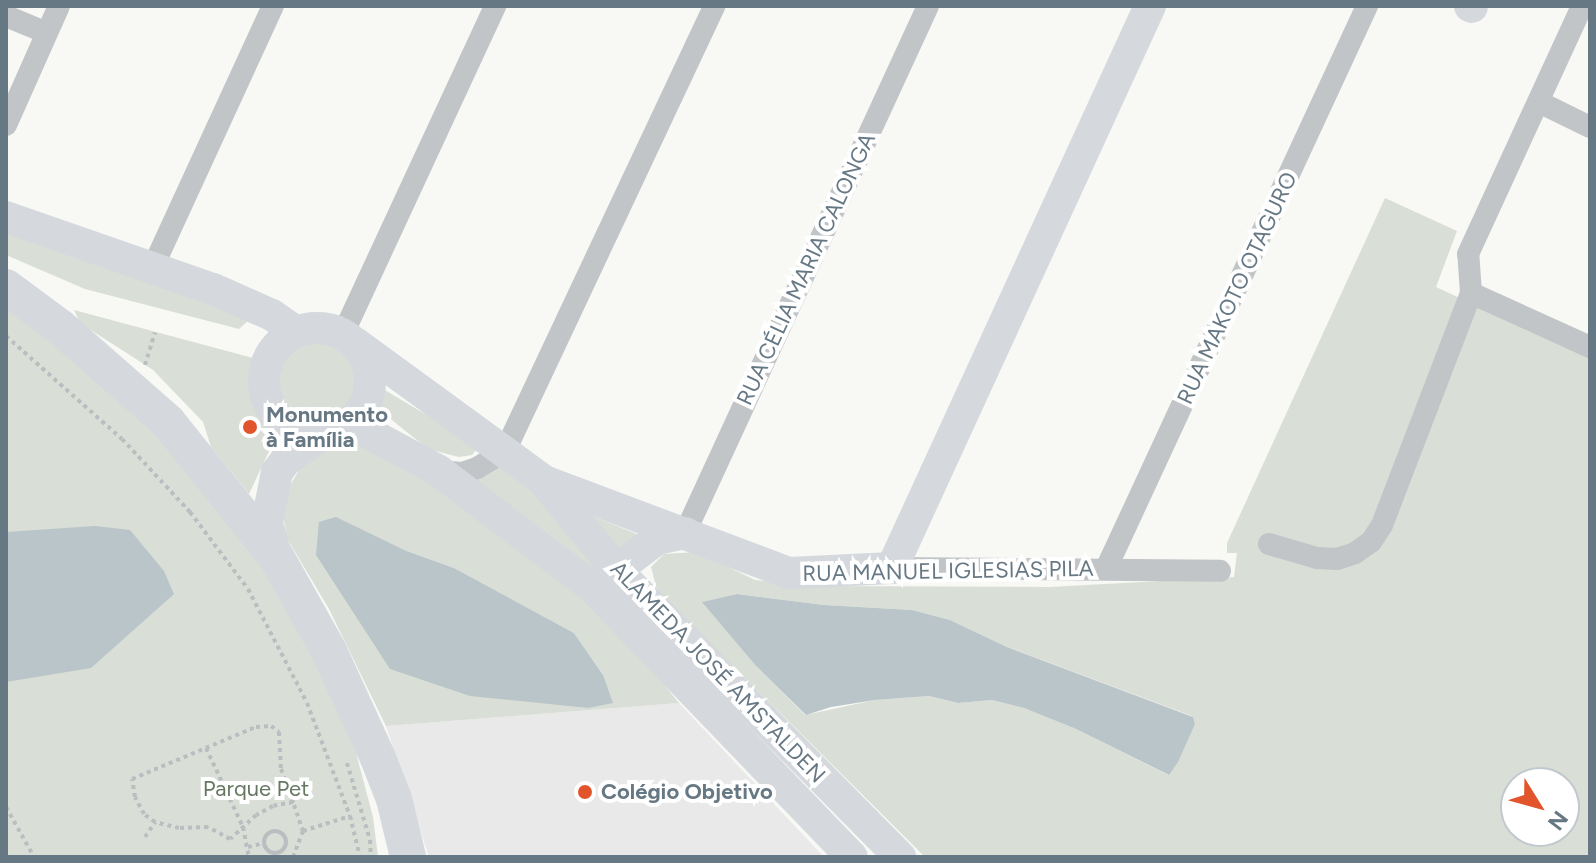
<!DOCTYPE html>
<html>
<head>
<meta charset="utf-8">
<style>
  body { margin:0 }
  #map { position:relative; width:1596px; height:863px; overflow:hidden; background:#f8f8f5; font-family:Figtree,sans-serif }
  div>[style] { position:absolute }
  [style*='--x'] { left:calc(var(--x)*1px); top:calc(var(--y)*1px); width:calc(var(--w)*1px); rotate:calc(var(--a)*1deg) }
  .built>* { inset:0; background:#e8e9e8 }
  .green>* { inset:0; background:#d9ded6 }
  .round { border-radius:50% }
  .water>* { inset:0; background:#b9c5c9 }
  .path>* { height:4px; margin-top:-2px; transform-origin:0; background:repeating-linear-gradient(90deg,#bbbec0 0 4px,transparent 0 8px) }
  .path>.ring { margin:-2px; padding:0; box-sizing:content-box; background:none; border:4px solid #bbbec0; border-radius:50% }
  .street>* { height:22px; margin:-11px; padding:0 11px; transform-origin:11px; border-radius:11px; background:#c1c5c8 }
  .secondary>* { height:32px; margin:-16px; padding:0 16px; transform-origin:16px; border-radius:16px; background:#d5d9dd }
  .secondary>.ring { margin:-16px; padding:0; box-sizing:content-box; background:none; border:32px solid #d5d9dd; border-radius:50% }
  .primary>* { height:36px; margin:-18px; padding:0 18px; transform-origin:18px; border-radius:18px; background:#d5d9dd }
  .dots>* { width:22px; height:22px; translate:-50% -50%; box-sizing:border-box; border:4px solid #fff; border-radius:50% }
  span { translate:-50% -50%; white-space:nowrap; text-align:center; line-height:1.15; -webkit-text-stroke:8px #fff; paint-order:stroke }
  .street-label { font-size:22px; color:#677885 }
  .poi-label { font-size:22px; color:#677885; font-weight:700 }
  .left { translate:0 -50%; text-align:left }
  .park-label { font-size:22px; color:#667762 }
  .frame { position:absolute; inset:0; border:8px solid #677885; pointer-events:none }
  .north { position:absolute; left:1500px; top:767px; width:80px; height:80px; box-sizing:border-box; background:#fff; border:2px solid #c2c9ce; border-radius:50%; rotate:127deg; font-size:22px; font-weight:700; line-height:32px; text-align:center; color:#677885 }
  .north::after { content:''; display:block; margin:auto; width:28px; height:36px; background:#e1542c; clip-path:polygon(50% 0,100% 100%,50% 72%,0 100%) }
</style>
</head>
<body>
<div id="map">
  <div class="built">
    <div style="clip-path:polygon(679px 703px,824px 857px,429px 857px,386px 726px)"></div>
  </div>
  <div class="green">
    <div style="clip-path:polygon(evenodd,1385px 198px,1457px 231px,1436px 287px,1590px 358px,1590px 857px,925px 857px,657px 590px,651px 567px,664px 554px,697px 552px,755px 580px,820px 586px,1050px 587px,1234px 577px,1237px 553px,1227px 553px,1227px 543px,1385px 198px,737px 594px,824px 605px,912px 610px,950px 620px,1007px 647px,1192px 716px,1195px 724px,1168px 775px,1076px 729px,1024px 708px,992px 700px,958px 703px,929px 696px,875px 700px,805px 715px,756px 666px,703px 602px,737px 594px,1385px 198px,1516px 783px,1564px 783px,1564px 831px,1516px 831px,1516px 783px)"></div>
    <div style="clip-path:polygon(6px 224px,251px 318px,239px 329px,85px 289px,6px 255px)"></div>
    <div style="clip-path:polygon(6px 301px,146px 417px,245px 539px,294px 616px,355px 749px,373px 817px,378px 857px,6px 857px)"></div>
    <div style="clip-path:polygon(74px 310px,253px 358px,249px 388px,253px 405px,279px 430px,249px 494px,211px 447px,203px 422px,153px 370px,80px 323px)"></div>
    <div class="round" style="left:273px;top:336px;width:86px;height:86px"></div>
    <div style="clip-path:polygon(383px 389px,479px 446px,472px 455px,459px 457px,428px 449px,377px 408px)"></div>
    <div style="clip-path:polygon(evenodd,352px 443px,397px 459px,582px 594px,636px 650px,679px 703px,386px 726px,329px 609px,288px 540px,282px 512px,289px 487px,309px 454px,352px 443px,404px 550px,454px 568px,574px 633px,603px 675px,588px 708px,541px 701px,404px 550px)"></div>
    <div style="clip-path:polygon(502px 465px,533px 483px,659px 628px,467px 478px)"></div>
    <div style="clip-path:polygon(582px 512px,637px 534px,621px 556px)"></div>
  </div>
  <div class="water">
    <div style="clip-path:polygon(336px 517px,404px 550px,454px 568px,574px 633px,603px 675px,613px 703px,588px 708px,470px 696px,390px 669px,316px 555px,319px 522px)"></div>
    <div style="clip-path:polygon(95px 526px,130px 530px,164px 571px,174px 594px,91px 668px,6px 682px,6px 532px)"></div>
    <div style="clip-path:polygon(737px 594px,824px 605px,912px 610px,950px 620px,1007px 647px,1193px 717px,1195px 724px,1178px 762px,1169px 775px,1076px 729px,1024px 708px,992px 700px,958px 703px,929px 696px,875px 700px,831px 707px,806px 715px,756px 666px,702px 602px)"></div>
  </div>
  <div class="path">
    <div style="--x:6;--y:336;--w:155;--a:41.6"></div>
    <div style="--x:122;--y:439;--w:100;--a:47"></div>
    <div style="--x:190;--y:512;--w:96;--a:53"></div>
    <div style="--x:248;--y:589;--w:128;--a:62.6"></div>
    <div style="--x:307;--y:703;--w:121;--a:69.2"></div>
    <div style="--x:350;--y:816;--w:42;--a:76.3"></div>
    <div style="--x:145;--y:365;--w:34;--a:-73"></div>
    <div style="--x:206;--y:748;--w:87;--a:64.9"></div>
    <div style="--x:243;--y:827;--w:31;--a:79"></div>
    <div style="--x:347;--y:763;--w:80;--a:73.4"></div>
    <div style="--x:370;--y:840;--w:17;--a:87"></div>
    <div style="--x:293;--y:802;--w:20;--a:169"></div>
    <div style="--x:273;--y:806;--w:19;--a:152"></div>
    <div style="--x:256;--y:815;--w:35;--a:137"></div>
    <div style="--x:230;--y:839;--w:25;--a:-151"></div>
    <div style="--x:208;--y:827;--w:29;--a:178"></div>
    <div style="--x:179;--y:828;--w:25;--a:-166"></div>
    <div style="--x:155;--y:822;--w:14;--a:-144"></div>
    <div style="--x:144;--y:814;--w:19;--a:-118"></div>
    <div style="--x:135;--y:797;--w:18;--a:-99"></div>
    <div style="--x:132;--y:779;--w:134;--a:-22.8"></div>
    <div style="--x:256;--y:727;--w:15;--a:-4"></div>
    <div style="--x:271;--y:726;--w:10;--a:37"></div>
    <div style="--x:279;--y:732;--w:37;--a:87"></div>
    <div style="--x:281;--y:769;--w:38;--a:70"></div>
    <div style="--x:294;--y:805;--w:28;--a:71"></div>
    <div style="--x:303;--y:831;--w:28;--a:111"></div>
    <div style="--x:6;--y:807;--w:57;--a:60.8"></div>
    <div style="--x:303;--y:831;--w:49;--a:-17.7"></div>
    <div class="ring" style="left:264px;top:831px;width:18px;height:18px"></div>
    <div style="--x:145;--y:837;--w:18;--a:-56"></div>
    <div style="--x:248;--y:847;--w:16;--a:-14"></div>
  </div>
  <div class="street">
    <div style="--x:6;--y:16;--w:44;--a:22.5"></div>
    <div style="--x:1539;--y:102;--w:57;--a:26.1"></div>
    <div style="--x:6;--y:125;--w:130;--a:-66"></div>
    <div style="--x:152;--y:269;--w:289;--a:-65.3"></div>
    <div style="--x:1471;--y:293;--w:39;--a:-94"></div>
    <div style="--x:1468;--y:254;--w:273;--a:-65.3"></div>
    <div style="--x:1471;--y:293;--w:131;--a:24.4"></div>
    <div style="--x:343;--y:334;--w:362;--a:-65.1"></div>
    <div style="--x:439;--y:471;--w:23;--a:5"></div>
    <div style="--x:462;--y:473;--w:16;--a:-18"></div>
    <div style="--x:477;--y:468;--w:33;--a:-31"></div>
    <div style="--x:505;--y:451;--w:492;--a:-64.8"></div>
    <div style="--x:685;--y:533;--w:580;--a:-65.25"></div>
    <div style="--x:1269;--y:544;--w:50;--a:16.3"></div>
    <div style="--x:1317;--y:558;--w:20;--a:3"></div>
    <div style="--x:1337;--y:559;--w:19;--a:-18"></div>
    <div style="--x:1355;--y:553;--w:19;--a:-35"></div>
    <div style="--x:1371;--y:542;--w:20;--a:-57"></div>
    <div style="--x:1382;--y:525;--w:248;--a:-69"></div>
    <div style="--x:892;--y:568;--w:328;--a:0.5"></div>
    <div style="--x:1106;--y:569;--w:621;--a:-65.13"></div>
  </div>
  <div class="secondary">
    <div style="--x:1470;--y:6;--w:2;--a:27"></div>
    <div style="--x:6;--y:217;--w:219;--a:19.2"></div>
    <div style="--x:213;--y:289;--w:64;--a:23.8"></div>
    <div style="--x:272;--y:315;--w:29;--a:35"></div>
    <div class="ring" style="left:264px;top:328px;width:74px;height:74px"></div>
    <div style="--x:355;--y:343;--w:234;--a:36.1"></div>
    <div style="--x:544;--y:481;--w:262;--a:20.6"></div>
    <div style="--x:789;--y:573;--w:103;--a:-2.8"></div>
    <div style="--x:892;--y:568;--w:618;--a:-65.34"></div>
    <div style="--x:350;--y:423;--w:101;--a:28.3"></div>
    <div style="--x:439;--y:471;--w:193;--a:37.2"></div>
    <div style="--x:593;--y:588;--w:373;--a:46.1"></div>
    <div style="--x:547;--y:485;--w:117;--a:50.6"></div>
    <div style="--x:621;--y:575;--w:397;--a:45.3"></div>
    <div style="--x:277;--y:558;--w:37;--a:-106"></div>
    <div style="--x:267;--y:522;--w:51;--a:-78.7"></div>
    <div style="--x:277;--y:472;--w:15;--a:-53"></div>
    <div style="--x:286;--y:460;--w:44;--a:-34.8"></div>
    <div style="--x:621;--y:575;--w:11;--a:-75"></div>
    <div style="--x:624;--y:564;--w:41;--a:-37.1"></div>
    <div style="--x:657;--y:539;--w:29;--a:-12"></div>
  </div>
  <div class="primary">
    <div style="--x:6;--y:287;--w:67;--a:36.5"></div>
    <div style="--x:60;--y:327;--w:144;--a:41.3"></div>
    <div style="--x:168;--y:422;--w:174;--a:51.3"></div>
    <div style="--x:277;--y:558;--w:107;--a:60.8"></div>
    <div style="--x:329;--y:651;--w:118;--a:65.4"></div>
    <div style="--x:378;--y:758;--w:44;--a:68.7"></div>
    <div style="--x:394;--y:799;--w:60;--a:76.4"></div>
  </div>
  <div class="dots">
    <div style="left:250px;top:427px;background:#e1542c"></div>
    <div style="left:585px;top:792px;background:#e1542c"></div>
  </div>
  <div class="street-label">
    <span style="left:806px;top:269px;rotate:-65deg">RUA CÉLIA MARIA CALONGA</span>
    <span style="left:1237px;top:288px;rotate:-65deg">RUA MAKOTO OTAGURO</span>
    <span style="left:948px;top:571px;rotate:-1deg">RUA MANUEL IGLESIAS PILA</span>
    <span style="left:718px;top:672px;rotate:46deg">ALAMEDA JOSÉ AMSTALDEN</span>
  </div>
  <div class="poi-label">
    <span class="left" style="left:266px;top:427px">Monumento<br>à Família</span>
    <span class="left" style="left:601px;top:792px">Colégio Objetivo</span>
  </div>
  <div class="park-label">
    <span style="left:256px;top:789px">Parque Pet</span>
  </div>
  <div class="frame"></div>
  <div class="north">N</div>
</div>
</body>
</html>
